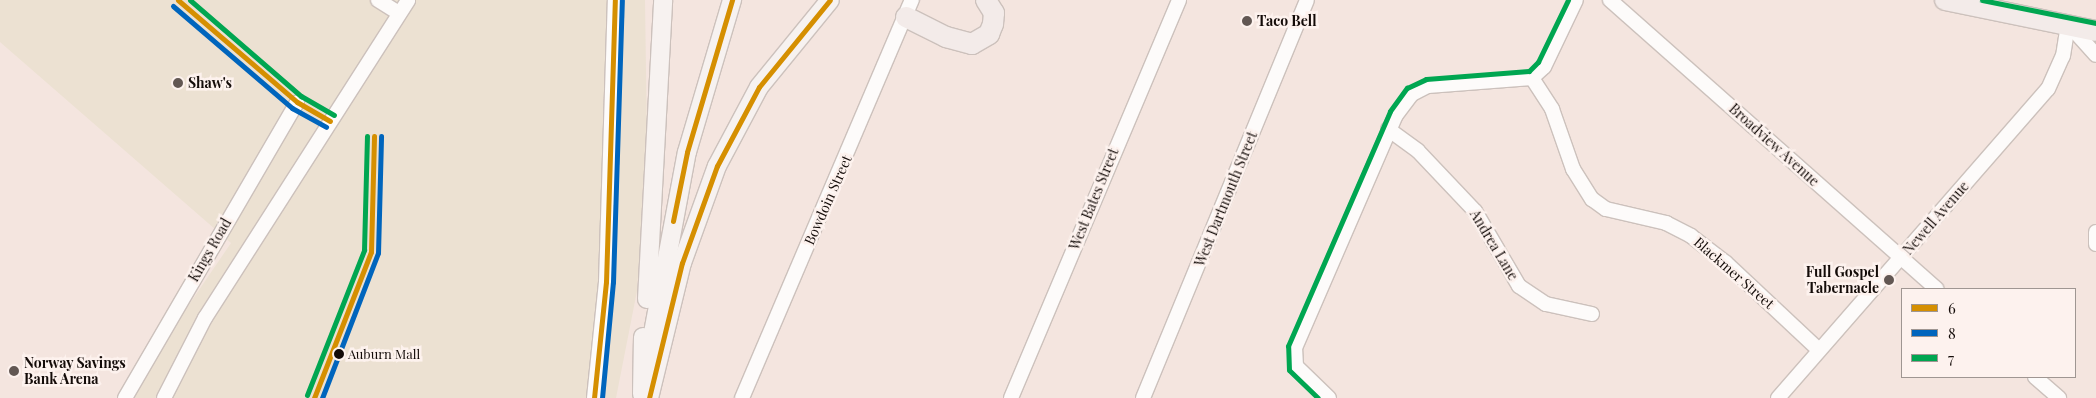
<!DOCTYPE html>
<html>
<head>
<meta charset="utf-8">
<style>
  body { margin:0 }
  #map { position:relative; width:2096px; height:398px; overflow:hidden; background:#f4e5df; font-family:"Playfair Display",serif }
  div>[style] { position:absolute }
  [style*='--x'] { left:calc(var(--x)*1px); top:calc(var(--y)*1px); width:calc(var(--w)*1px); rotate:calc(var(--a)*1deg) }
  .commercial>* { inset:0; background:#ece1d2 }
  .roads { filter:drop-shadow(1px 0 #ccc1bc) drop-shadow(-1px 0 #ccc1bc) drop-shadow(0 1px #ccc1bc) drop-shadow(0 -1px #ccc1bc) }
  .minor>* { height:14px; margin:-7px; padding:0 7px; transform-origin:7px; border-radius:7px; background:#fdfbfa }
  .major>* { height:18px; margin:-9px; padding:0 9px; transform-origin:9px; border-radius:9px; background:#f7f2f0 }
  .highway>* { height:20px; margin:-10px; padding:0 10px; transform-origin:10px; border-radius:10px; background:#f3ebe9 }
  .bus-1>* { height:5px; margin:-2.5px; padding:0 2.5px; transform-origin:2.5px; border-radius:2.5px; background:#d58f01 }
  .bus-2>* { height:5px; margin:-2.5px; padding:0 2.5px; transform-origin:2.5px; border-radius:2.5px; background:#0065bd }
  .bus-3>* { height:5px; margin:-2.5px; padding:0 2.5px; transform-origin:2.5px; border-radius:2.5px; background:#00a651 }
  .dots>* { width:14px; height:14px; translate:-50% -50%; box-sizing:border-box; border:2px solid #fdf2ee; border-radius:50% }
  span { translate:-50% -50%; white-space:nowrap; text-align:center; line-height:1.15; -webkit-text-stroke:5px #fdf2ee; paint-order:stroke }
  .bus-label { font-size:13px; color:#130b08 }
  .left { translate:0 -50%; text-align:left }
  .poi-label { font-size:14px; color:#130b08; font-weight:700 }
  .right { translate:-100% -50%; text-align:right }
  .street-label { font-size:14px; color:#130b08 }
  .legend { position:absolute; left:1901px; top:288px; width:175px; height:90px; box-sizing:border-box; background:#fdf2ee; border:1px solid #9f9692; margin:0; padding:6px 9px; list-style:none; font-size:15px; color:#130b08 }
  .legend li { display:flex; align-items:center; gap:10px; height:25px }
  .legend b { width:25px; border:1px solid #9f9692 }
</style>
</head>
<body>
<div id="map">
  <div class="commercial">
    <div style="clip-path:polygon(0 0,645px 0,647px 142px,637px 291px,616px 398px,132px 398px,167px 337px,231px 243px,0 42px)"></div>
  </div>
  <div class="roads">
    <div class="minor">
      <div style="--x:378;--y:0;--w:25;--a:32"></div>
      <div style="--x:1610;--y:0;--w:436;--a:41.5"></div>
      <div style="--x:2069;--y:25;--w:40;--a:48"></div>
      <div style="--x:1532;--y:78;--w:37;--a:57"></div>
      <div style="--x:1552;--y:109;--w:64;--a:70.7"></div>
      <div style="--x:1573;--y:169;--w:36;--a:58"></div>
      <div style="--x:1592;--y:199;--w:17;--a:36"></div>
      <div style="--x:1606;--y:209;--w:62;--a:13.1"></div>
      <div style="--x:1666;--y:223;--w:28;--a:27"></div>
      <div style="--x:1691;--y:236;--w:44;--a:37.6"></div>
      <div style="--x:1726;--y:263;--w:127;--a:43.1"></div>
      <div style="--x:1388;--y:129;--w:37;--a:36"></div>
      <div style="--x:1418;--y:151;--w:83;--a:46.5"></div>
      <div style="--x:1475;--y:211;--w:87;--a:59.6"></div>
      <div style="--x:1519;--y:286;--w:32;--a:34"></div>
      <div style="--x:1546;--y:304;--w:47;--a:12.3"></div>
      <div style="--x:2096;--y:232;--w:12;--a:90"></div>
      <div style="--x:2035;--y:377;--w:32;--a:41"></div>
      <div style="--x:125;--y:398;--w:342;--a:-59.8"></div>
      <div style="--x:164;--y:398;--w:90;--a:-62.9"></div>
      <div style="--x:205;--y:318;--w:377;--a:-57.4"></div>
      <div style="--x:594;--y:398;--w:117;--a:-84.1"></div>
      <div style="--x:606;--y:282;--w:282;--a:-88.2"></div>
      <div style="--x:742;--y:398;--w:433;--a:-66.9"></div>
      <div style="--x:1011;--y:398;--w:432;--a:-67.1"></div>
      <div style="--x:1143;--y:398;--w:430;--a:-67.6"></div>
      <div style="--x:1329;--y:398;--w:46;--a:-135.9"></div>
      <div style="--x:1296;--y:366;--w:18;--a:-93"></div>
      <div style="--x:1295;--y:348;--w:254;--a:-66.6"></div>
      <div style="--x:1396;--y:115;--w:26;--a:-53"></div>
      <div style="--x:1412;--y:94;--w:18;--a:-27"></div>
      <div style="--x:1428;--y:86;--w:104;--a:-4.4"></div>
      <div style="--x:1532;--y:78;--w:16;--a:-43"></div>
      <div style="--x:1544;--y:67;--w:74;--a:-64.5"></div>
      <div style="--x:1778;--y:398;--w:410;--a:-48.9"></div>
      <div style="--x:2048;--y:89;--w:36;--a:-66"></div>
      <div style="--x:2063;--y:56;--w:31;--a:-81"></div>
    </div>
    <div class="major">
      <div style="--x:647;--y:299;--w:299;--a:-86.9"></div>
      <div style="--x:650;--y:349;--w:200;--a:-79.4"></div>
      <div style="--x:687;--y:152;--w:159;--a:-73.5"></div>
      <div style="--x:642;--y:394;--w:57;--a:-89"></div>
      <div style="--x:649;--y:398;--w:139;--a:-76.3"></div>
      <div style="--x:682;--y:263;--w:103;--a:-70.2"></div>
      <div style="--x:717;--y:166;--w:89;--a:-62"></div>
      <div style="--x:759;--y:87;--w:112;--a:-50.8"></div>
    </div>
    <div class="highway">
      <div style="--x:1945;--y:0;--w:154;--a:11.6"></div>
      <div style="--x:906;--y:17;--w:45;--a:26.6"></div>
      <div style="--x:946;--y:37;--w:27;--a:15"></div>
      <div style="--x:972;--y:44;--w:20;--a:-30"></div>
      <div style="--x:989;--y:34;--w:11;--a:-68"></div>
      <div style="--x:993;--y:24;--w:11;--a:-85"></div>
      <div style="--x:994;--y:13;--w:15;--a:-122"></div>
    </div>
  </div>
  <div class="bus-1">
    <div style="--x:178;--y:0;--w:157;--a:40.6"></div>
    <div style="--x:297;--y:102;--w:38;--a:30"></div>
    <div style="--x:673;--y:221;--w:70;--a:-78.5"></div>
    <div style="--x:687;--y:152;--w:159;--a:-73.5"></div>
    <div style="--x:314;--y:398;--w:157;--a:-68.7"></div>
    <div style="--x:371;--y:252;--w:116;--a:-88.5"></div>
    <div style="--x:594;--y:398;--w:117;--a:-84.1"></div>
    <div style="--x:606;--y:282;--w:282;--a:-88.2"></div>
    <div style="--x:649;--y:398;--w:139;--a:-76.3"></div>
    <div style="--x:682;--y:263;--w:103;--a:-70.2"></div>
    <div style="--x:717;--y:166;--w:89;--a:-62"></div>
    <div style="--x:759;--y:87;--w:112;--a:-50.8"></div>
  </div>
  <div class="bus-2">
    <div style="--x:173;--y:6;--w:157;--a:40.6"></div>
    <div style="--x:292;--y:108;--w:39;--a:29"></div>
    <div style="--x:322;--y:398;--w:155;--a:-68.9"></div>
    <div style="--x:378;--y:253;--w:117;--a:-88.5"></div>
    <div style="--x:602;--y:398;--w:117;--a:-84.6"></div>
    <div style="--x:613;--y:282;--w:282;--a:-88.2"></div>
  </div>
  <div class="bus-3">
    <div style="--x:190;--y:0;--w:147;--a:40.9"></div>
    <div style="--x:301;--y:96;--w:38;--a:30"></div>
    <div style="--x:1982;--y:0;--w:116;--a:11.4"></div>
    <div style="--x:307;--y:395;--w:156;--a:-68.5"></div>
    <div style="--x:364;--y:250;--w:114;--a:-88.5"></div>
    <div style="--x:1318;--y:398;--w:40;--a:-136"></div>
    <div style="--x:1289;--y:370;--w:24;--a:-92"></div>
    <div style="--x:1288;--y:346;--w:256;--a:-66.5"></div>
    <div style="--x:1390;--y:111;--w:29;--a:-54"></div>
    <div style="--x:1407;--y:88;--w:21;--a:-25"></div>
    <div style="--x:1426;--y:79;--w:103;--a:-4.4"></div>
    <div style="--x:1529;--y:71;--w:13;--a:-45"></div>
    <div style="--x:1538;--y:62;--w:69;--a:-64.2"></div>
  </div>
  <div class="dots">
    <div style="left:1247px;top:21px;background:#625753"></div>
    <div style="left:178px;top:83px;background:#625753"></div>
    <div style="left:1889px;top:280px;background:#625753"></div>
    <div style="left:339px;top:354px;background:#130b08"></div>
    <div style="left:14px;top:371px;background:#625753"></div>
  </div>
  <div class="bus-label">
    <span class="left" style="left:348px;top:354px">Auburn Mall</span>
  </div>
  <div class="poi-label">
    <span class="left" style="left:1257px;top:21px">Taco Bell</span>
    <span class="left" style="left:188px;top:83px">Shaw's</span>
    <span class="right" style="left:1879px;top:280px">Full Gospel<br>Tabernacle</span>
    <span class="left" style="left:24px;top:371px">Norway Savings<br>Bank Arena</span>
  </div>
  <div class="street-label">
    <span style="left:1774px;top:145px;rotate:42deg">Broadview Avenue</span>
    <span style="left:1094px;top:199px;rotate:-68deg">West Bates Street</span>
    <span style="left:1226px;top:199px;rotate:-68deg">West Dartmouth Street</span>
    <span style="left:828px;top:200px;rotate:-66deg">Bowdoin Street</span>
    <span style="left:1936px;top:218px;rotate:-49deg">Newell Avenue</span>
    <span style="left:1494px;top:245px;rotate:59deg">Andrea Lane</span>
    <span style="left:210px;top:250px;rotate:-60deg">Kings Road</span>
    <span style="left:1734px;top:273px;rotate:41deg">Blackmer Street</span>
  </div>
  <ul class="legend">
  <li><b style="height:6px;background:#d58f01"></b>6</li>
  <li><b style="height:6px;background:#0065bd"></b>8</li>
  <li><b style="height:6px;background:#00a651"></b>7</li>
  </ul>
</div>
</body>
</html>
